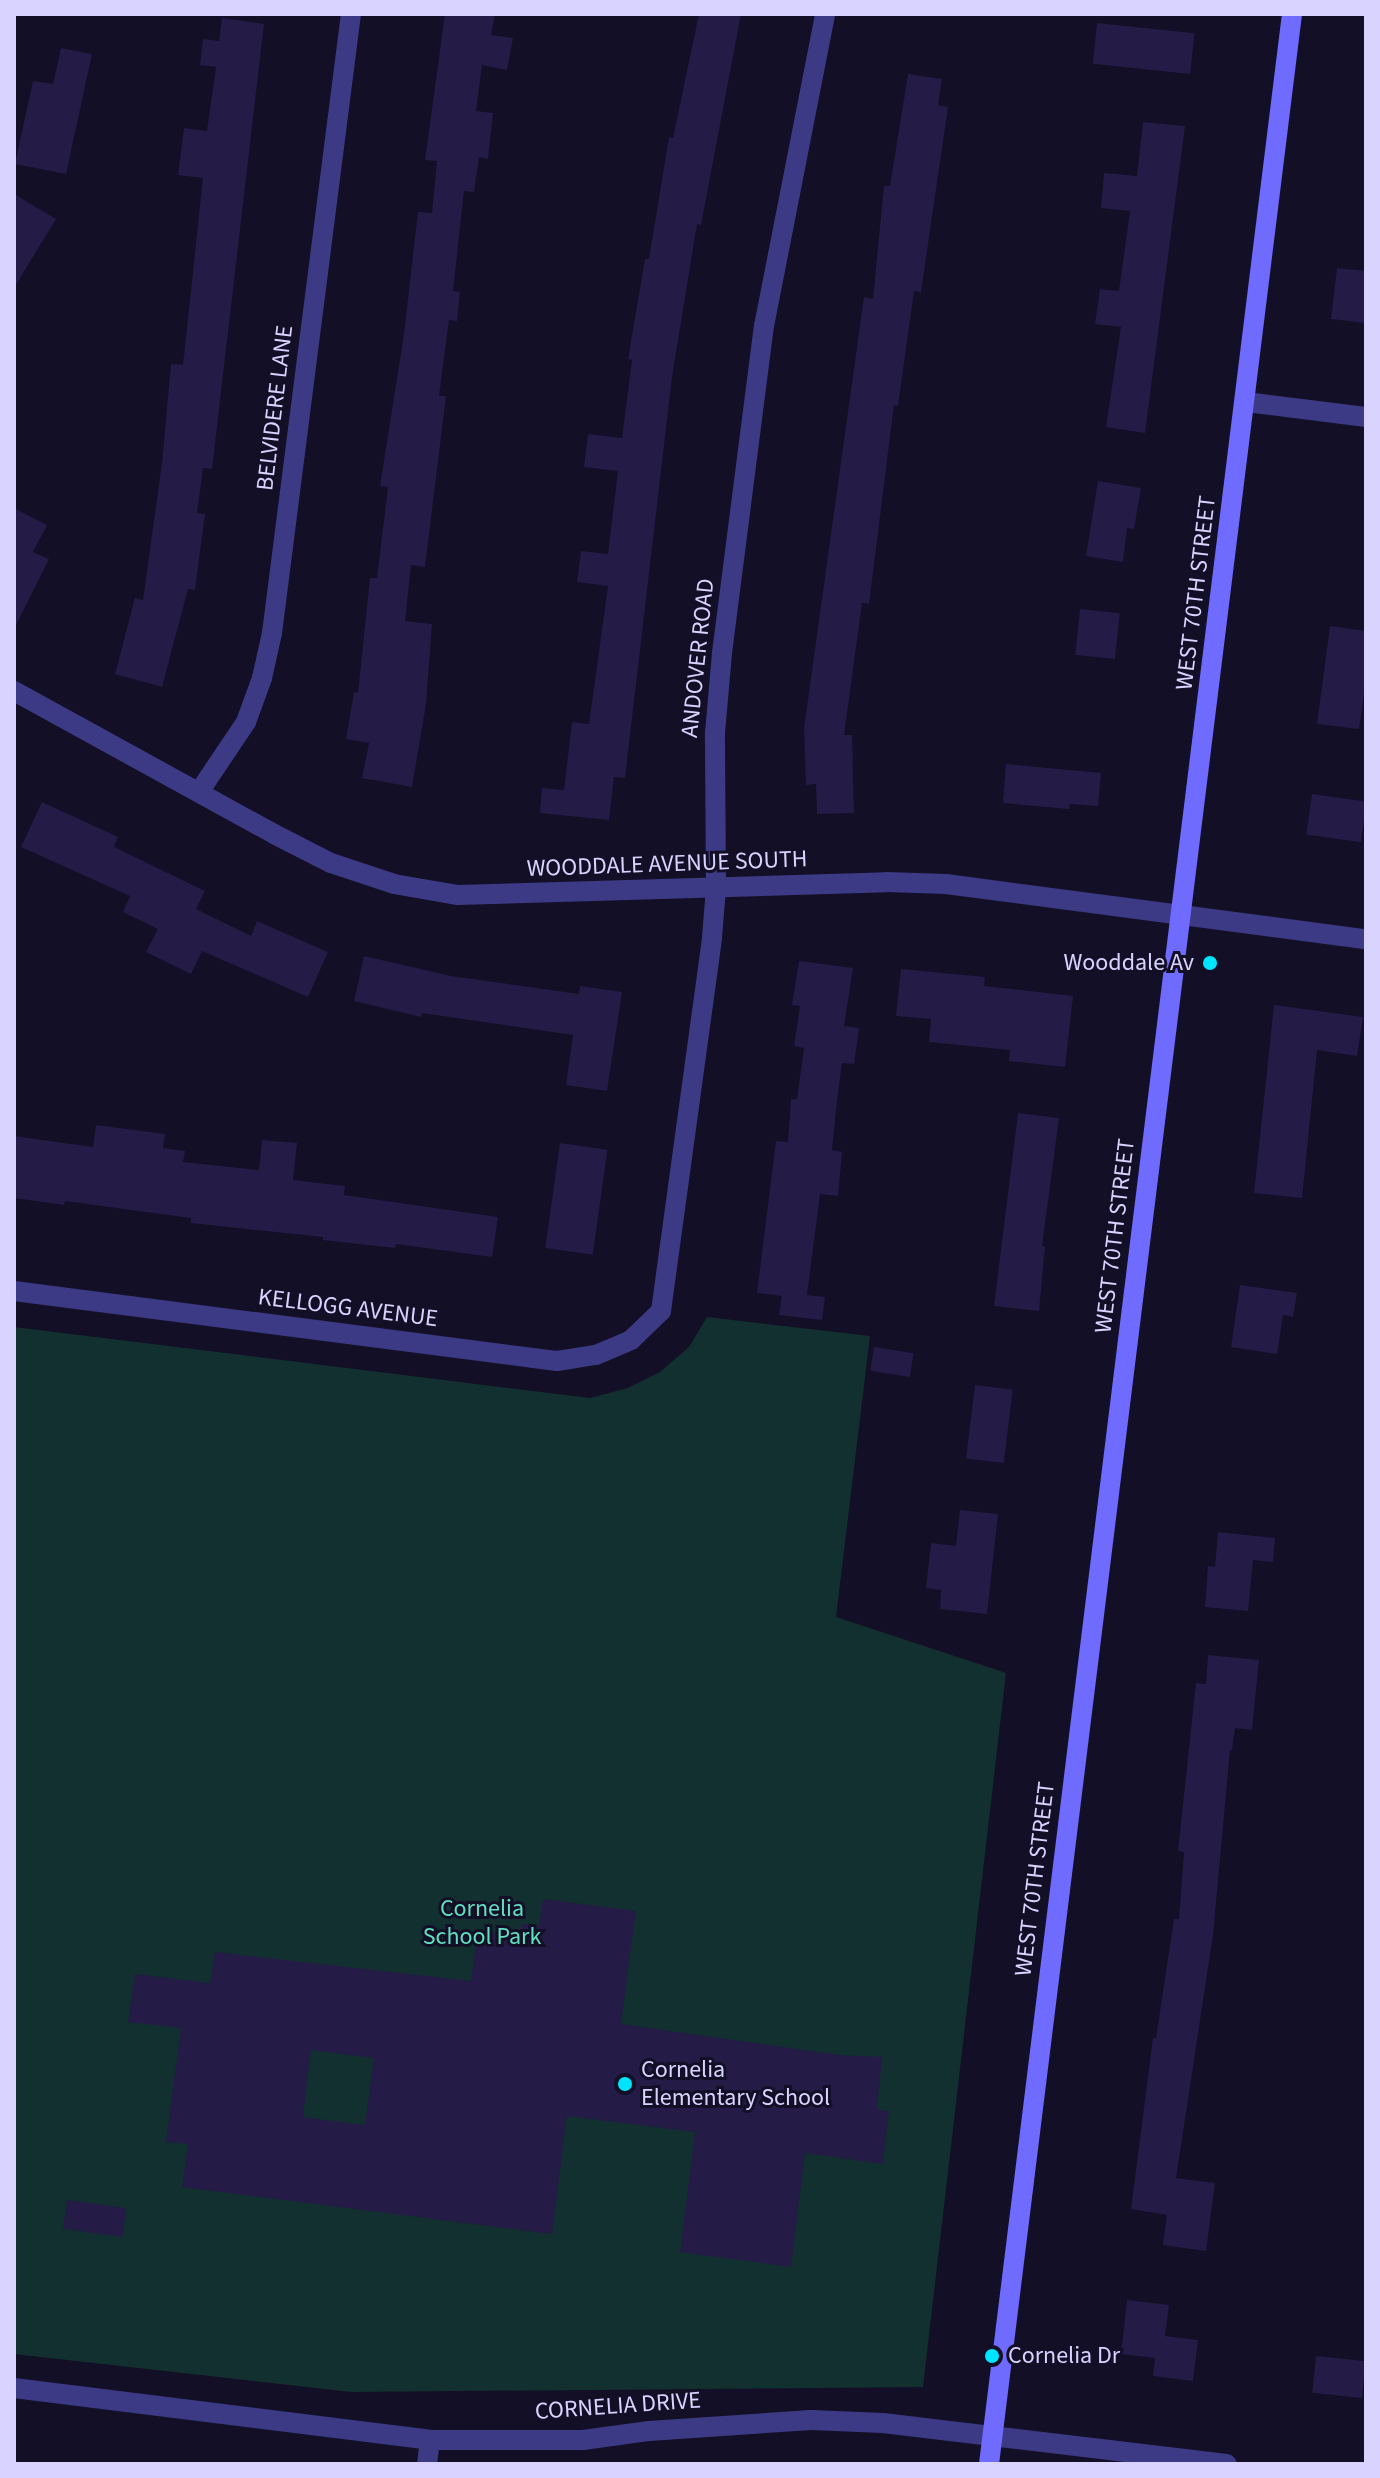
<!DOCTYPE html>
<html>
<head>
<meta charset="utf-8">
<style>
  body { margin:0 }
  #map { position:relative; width:1380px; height:2478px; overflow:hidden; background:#130f26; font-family:"Source Sans 3",sans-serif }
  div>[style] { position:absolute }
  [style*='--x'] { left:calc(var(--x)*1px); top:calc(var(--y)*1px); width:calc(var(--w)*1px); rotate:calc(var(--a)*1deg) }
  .green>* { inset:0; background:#12302f }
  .building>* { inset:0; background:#241b47; transform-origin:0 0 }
  .street>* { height:20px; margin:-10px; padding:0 10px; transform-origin:10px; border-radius:10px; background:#3d3a85 }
  .secondary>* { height:20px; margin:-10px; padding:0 10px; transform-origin:10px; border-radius:10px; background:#6f6bff }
  .dots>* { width:22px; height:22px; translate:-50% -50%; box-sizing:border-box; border:4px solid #130f26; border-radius:50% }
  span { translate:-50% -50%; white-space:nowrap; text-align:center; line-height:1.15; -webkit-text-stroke:6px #130f26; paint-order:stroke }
  .street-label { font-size:24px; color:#d9d4ff }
  .poi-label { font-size:24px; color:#d9d4ff }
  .right { translate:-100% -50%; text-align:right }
  .left { translate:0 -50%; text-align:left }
  .park-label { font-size:24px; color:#5fe0c0 }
  .frame { position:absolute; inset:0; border:16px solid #d9d4ff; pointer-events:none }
</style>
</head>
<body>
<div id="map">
  <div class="green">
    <div style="clip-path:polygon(707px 1317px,870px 1336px,836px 1617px,1006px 1673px,923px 2387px,351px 2392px,14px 2354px,14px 1327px,590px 1398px,628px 1388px,660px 1372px,689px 1347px)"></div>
  </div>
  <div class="building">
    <div style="clip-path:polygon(445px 14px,495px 14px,491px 35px,513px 38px,507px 70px,482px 65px,476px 111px,493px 113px,488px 159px,479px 157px,474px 192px,464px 191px,453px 291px,460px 292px,457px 321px,449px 320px,439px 396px,446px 396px,425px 567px,411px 565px,405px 621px,432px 624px,426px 704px,412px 787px,362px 778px,369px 743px,346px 739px,354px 692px,358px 693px,370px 578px,377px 578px,388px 487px,380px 486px,404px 334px,418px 212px,432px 213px,437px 161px,425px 160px)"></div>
    <div style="clip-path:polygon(699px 14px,741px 14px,701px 225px,697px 224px,672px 377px,625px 778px,614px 777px,609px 820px,540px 813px,542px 788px,564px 790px,572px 722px,589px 724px,608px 586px,577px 582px,581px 551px,608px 554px,618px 471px,584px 467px,588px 434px,622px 438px,632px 360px,628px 359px,645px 259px,649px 259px,669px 137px,673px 138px)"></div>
    <div style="clip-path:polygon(222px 18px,264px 24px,212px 469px,203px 468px,197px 513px,205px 514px,195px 590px,188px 589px,162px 687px,115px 674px,135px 598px,143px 600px,162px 463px,171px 364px,183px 365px,203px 178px,178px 175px,184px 128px,207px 131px,216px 67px,200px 65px,203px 39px,219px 41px)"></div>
    <div style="left:1097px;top:23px;width:98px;height:41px;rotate:6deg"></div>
    <div style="clip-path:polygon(61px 48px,92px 54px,66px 174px,15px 164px,33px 81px,53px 84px)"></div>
    <div style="clip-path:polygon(908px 74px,942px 79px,938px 105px,948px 107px,921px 292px,914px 291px,898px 406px,894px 405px,869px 604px,862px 603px,844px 735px,852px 735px,854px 813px,817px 814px,816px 784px,806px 785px,804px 728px,864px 297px,873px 299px,884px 186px,890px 186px)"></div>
    <div style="clip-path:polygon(1143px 122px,1185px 126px,1145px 433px,1106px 427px,1121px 327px,1095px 324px,1100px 289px,1119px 291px,1130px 211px,1101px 208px,1104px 173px,1137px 176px)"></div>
    <div style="clip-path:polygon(14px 194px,56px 219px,14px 288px)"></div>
    <div style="clip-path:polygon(1337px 268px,1366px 271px,1366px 323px,1331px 319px)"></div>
    <div style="clip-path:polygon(1098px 481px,1141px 488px,1134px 529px,1127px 528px,1123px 562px,1086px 556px)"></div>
    <div style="clip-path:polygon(14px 508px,47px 525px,33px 552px,49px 559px,14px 629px)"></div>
    <div style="left:1080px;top:609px;width:40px;height:46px;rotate:6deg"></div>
    <div style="clip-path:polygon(1330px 626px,1366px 631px,1366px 679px,1359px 729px,1317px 724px)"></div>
    <div style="clip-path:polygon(1006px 764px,1101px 773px,1098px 806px,1070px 804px,1069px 809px,1003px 803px)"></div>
    <div style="left:1312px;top:794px;width:55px;height:41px;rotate:8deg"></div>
    <div style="clip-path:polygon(42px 802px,118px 837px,114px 847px,205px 891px,196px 909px,251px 936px,257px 921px,328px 952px,308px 997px,202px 951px,191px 974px,146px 952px,158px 929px,123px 912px,130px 896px,21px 847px)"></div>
    <div style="clip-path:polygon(364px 956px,451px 976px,579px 994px,580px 986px,622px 992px,607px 1091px,566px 1085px,573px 1035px,422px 1013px,421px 1017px,354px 1001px)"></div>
    <div style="clip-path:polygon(799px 961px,853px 968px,844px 1026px,859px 1028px,854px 1064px,842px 1063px,837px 1100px,832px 1150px,842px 1152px,838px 1196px,820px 1194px,807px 1295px,825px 1297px,822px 1320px,779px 1315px,782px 1296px,757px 1293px,776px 1141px,788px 1142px,791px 1099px,797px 1099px,804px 1048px,794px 1046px,800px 1006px,792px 1005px)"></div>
    <div style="clip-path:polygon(901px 969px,985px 977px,984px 986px,1073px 996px,1065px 1067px,1009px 1061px,1010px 1050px,929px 1042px,931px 1019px,896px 1016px)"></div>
    <div style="clip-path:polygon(1274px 1005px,1363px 1017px,1357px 1056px,1317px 1050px,1302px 1198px,1254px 1193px)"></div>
    <div style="clip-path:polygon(1018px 1113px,1059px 1118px,1042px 1246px,1045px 1246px,1039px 1311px,994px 1306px)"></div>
    <div style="clip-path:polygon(96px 1125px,165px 1134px,163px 1148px,185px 1151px,183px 1162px,259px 1170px,262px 1140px,297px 1143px,293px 1180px,345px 1186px,344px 1195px,498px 1217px,492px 1257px,396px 1244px,395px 1248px,323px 1240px,323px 1237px,191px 1223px,191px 1218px,65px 1201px,64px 1205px,14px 1198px,14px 1136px,93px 1147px)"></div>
    <div style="left:560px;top:1143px;width:48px;height:106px;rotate:8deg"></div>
    <div style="clip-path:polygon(1240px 1285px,1297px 1293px,1293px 1317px,1283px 1315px,1277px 1354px,1231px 1347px)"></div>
    <div style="left:874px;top:1347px;width:40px;height:24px;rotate:9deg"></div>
    <div style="left:975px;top:1385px;width:38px;height:74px;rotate:7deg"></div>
    <div style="clip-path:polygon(960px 1510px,998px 1514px,987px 1614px,940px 1609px,941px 1590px,926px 1588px,931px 1543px,956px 1546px)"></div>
    <div style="clip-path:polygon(1218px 1532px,1275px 1538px,1273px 1562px,1253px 1560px,1248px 1611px,1205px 1607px,1208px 1566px,1215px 1567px)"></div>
    <div style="clip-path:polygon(1208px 1655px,1259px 1660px,1252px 1730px,1235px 1728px,1232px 1750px,1230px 1750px,1213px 1935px,1176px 2178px,1215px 2183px,1206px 2251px,1163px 2245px,1167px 2215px,1131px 2209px,1153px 2038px,1156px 2038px,1174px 1919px,1179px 1919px,1184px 1852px,1178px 1851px,1196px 1683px,1206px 1684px)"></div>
    <div style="clip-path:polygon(evenodd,543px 1899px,636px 1911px,621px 2024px,839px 2055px,882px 2057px,877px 2110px,889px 2111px,883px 2164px,805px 2153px,791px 2267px,680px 2252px,695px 2132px,567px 2116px,552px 2234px,182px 2187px,188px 2144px,166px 2142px,181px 2028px,128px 2022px,135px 1974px,210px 1983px,215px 1952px,471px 1981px,478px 1930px,521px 1937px,522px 1924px,539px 1926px,543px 1899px,311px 2050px,374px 2058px,365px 2125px,303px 2117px,311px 2050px)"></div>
    <div style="left:67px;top:2200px;width:60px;height:29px;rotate:8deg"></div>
    <div style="clip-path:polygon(1127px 2300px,1169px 2305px,1165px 2336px,1198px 2340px,1193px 2381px,1153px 2376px,1155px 2358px,1121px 2354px)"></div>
    <div style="left:1316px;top:2356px;width:50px;height:37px;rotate:6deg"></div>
  </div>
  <div class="street">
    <div style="--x:1246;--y:402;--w:121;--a:7.1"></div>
    <div style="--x:14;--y:691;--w:297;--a:28.8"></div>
    <div style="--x:274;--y:834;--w:64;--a:27"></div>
    <div style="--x:331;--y:863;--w:66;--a:18.4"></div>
    <div style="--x:394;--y:884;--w:65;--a:9.8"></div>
    <div style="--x:458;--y:895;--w:429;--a:-1.7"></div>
    <div style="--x:887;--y:882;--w:59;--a:1.9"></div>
    <div style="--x:946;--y:884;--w:424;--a:7.5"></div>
    <div style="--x:199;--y:792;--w:84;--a:-56.1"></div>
    <div style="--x:246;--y:722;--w:47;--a:-70"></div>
    <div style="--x:262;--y:678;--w:46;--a:-77.5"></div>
    <div style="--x:272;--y:633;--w:624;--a:-82.73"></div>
    <div style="--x:14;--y:1291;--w:547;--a:7.35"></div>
    <div style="--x:557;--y:1361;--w:39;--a:-9"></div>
    <div style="--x:596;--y:1355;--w:38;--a:-23"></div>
    <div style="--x:631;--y:1340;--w:42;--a:-44"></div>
    <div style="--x:661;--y:1311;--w:377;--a:-82.2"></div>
    <div style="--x:712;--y:937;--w:49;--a:-85.3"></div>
    <div style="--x:716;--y:888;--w:155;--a:-90.4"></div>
    <div style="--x:715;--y:733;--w:80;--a:-85"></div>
    <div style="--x:722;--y:653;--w:330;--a:-82.7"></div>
    <div style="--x:764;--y:326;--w:318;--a:-78.9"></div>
    <div style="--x:14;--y:2388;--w:419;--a:7.1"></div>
    <div style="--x:430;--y:2440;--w:153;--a:0"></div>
    <div style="--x:583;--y:2440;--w:67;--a:-7.8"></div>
    <div style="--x:649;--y:2431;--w:162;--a:-3.9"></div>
    <div style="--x:811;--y:2420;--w:72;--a:2.4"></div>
    <div style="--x:883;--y:2423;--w:346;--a:6.8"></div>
    <div style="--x:427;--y:2464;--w:24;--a:-83"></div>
  </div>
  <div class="secondary">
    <div style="--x:989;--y:2464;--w:2469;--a:-82.95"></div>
  </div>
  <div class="dots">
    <div style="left:1210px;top:963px;background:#00e5ff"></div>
    <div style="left:625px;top:2084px;background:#00e5ff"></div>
    <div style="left:992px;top:2356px;background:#00e5ff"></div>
  </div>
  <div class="street-label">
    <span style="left:275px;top:408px;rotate:-83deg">BELVIDERE LANE</span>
    <span style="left:1196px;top:593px;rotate:-83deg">WEST 70TH STREET</span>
    <span style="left:698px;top:658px;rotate:-84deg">ANDOVER ROAD</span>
    <span style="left:667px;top:864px;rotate:-2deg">WOODDALE AVENUE SOUTH</span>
    <span style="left:1115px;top:1236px;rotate:-83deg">WEST 70TH STREET</span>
    <span style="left:348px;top:1308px;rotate:7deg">KELLOGG AVENUE</span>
    <span style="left:1035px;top:1879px;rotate:-83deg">WEST 70TH STREET</span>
    <span style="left:618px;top:2406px;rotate:-4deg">CORNELIA DRIVE</span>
  </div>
  <div class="poi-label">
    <span class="right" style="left:1194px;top:963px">Wooddale Av</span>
    <span class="left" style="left:641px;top:2084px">Cornelia<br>Elementary School</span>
    <span class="left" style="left:1008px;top:2356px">Cornelia Dr</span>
  </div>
  <div class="park-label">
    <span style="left:482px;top:1923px">Cornelia<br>School Park</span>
  </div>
  <div class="frame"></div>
</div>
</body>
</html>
